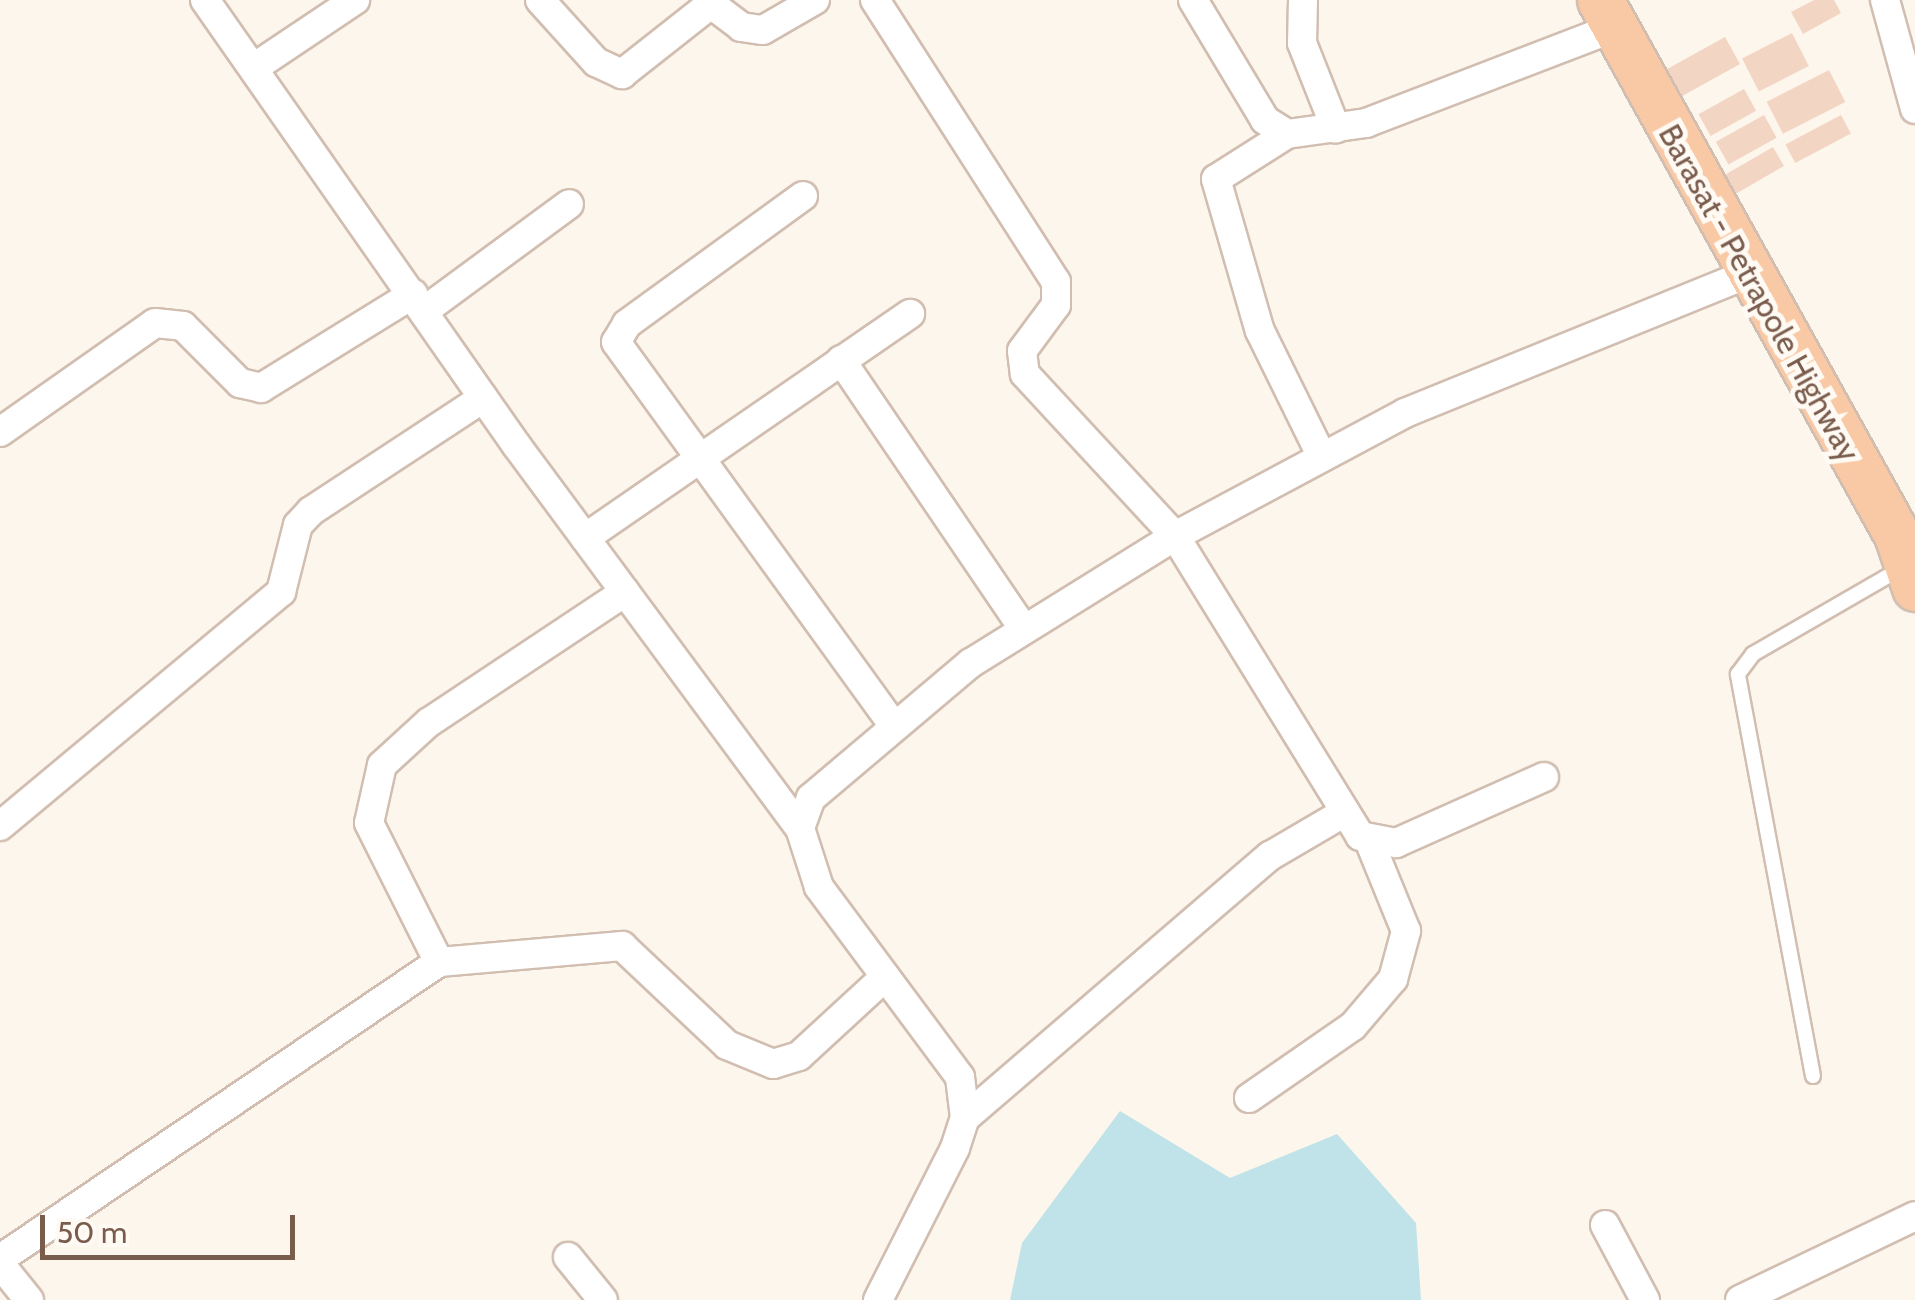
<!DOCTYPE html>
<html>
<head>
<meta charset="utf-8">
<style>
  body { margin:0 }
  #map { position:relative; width:1915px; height:1300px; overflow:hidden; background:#fdf6ec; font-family:Cabin,sans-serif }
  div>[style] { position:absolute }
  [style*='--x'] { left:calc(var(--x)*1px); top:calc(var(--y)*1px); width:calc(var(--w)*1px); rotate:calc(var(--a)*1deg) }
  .water>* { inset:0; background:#bfe3e8 }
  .building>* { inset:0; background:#f3d5c3; transform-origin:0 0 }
  .roads { filter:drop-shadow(2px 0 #d1beb0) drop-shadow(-2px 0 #d1beb0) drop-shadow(0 2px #d1beb0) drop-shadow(0 -2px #d1beb0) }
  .service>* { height:14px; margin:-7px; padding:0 7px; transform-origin:7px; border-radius:7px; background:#fff }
  .minor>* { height:28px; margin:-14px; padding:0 14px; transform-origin:14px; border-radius:14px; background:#fff }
  .trunk>* { height:45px; margin:-22.5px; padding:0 22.5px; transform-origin:22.5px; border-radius:22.5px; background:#f9c8a4 }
  span { translate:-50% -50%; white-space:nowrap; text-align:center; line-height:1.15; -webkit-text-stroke:10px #fffaf3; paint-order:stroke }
  .street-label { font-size:32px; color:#7a5c4d }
  .scale { position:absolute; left:40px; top:1215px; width:255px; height:45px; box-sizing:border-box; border:5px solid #7a5c4d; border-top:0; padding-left:12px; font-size:30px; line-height:35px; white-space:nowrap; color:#7a5c4d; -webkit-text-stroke:8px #fffaf3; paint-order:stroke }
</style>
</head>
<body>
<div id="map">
  <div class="water">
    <div style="clip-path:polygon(1120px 1111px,1230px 1178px,1337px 1134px,1416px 1223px,1421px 1300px,1010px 1300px,1022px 1243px)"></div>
  </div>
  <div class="building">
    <div style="clip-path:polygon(1814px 0,1834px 0,1841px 13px,1803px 34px,1791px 12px)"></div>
    <div style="left:1792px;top:33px;width:37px;height:56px;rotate:63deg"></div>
    <div style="left:1725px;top:37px;width:31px;height:66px;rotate:61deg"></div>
    <div style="left:1829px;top:70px;width:36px;height:70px;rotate:63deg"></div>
    <div style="left:1744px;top:89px;width:25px;height:52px;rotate:61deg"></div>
    <div style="left:1764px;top:115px;width:26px;height:55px;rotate:61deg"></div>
    <div style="left:1841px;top:115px;width:21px;height:63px;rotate:62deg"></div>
    <div style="left:1773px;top:147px;width:22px;height:55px;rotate:60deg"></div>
  </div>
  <div class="roads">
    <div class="service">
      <div style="--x:1813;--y:1076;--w:409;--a:-100.6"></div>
      <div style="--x:1738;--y:674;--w:25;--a:-53"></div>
      <div style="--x:1753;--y:654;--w:172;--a:-30"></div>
    </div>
    <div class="minor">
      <div style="--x:205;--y:0;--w:544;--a:55.03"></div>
      <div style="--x:517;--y:446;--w:475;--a:53.5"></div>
      <div style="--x:540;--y:0;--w:84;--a:47.9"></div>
      <div style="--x:596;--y:62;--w:29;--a:25"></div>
      <div style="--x:622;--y:74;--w:113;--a:-38.2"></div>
      <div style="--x:711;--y:4;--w:38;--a:37"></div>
      <div style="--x:741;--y:27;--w:22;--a:8"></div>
      <div style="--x:763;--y:30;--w:60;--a:-30"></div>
      <div style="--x:875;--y:0;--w:335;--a:57.3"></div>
      <div style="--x:1056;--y:282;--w:23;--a:90"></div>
      <div style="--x:1056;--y:305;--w:57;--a:126.5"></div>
      <div style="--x:1022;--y:351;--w:23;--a:83"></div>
      <div style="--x:1025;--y:374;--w:221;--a:47.2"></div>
      <div style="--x:1175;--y:536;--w:352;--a:58.3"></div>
      <div style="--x:1360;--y:836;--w:37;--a:11"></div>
      <div style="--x:1396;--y:843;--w:162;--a:-24"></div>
      <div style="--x:1193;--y:0;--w:140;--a:59"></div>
      <div style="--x:1265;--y:120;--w:26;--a:32"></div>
      <div style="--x:1287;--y:134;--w:80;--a:-7.9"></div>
      <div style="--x:1366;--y:123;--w:266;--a:-21"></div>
      <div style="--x:1303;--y:0;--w:43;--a:91.3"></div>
      <div style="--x:1302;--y:43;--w:92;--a:68.4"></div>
      <div style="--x:1885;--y:0;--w:113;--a:74.6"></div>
      <div style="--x:258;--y:65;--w:117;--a:-33.8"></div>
      <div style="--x:1287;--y:134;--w:84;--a:147.6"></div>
      <div style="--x:1216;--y:179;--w:158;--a:73.9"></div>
      <div style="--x:1260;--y:331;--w:140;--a:63.8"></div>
      <div style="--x:803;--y:196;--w:218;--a:144"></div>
      <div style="--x:627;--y:324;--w:21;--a:121"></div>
      <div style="--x:616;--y:342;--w:472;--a:54.1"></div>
      <div style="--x:424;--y:311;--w:180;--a:-36.4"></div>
      <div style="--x:841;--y:360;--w:325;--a:55.8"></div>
      <div style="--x:0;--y:432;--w:189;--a:-35.1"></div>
      <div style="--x:155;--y:323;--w:28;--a:6"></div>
      <div style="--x:183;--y:326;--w:81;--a:45"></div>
      <div style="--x:240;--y:383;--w:22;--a:13"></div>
      <div style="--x:261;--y:388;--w:179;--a:-31.7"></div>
      <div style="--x:585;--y:538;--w:395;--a:-34.6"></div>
      <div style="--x:625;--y:592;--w:235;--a:146.4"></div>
      <div style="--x:429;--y:722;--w:64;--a:137.5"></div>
      <div style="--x:382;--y:765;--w:59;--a:102.6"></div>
      <div style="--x:369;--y:823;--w:156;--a:63.3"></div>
      <div style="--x:439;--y:962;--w:184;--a:-5"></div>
      <div style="--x:622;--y:946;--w:144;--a:43.3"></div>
      <div style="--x:727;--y:1045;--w:50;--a:22.4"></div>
      <div style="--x:773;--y:1064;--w:27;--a:-17"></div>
      <div style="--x:799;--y:1056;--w:117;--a:-42.6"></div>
      <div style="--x:0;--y:826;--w:366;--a:-39.8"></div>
      <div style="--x:281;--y:592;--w:69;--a:-75.8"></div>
      <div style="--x:298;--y:525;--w:19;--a:-47"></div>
      <div style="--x:311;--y:511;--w:206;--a:-33.3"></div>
      <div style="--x:1249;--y:1098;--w:126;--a:-34.7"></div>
      <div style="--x:1353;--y:1026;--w:62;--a:-49.6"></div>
      <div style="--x:1393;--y:979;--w:50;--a:-74.8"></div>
      <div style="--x:1406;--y:931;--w:95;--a:-112.2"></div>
      <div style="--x:965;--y:1118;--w:402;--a:-40.7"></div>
      <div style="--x:1270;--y:856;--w:87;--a:-30.4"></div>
      <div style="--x:1605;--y:1225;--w:85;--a:61.9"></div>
      <div style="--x:568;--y:1257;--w:55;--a:50.9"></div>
      <div style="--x:0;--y:1259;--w:530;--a:-34.08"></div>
      <div style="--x:0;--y:1264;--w:46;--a:51.1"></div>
      <div style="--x:878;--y:1300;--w:170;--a:-63.1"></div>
      <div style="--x:955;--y:1148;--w:32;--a:-72"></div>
      <div style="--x:965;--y:1118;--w:41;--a:-97"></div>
      <div style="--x:960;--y:1077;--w:237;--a:-126.6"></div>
      <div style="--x:819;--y:887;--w:62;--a:-107.9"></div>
      <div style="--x:800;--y:828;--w:32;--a:-70"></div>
      <div style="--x:811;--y:798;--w:209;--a:-40.2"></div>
      <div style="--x:971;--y:663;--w:240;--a:-31.9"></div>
      <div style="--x:1175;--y:536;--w:261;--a:-28.1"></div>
      <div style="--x:1405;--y:413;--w:371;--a:-22.1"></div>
      <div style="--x:1740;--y:1300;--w:194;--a:-25.6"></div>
    </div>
    <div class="trunk">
      <div style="--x:1600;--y:0;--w:612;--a:60.96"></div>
      <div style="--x:1897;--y:535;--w:56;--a:71.2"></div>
    </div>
  </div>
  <div class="street-label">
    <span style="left:1759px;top:293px;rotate:61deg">Barasat - Petrapole Highway</span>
  </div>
  <div class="scale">50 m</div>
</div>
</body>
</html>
